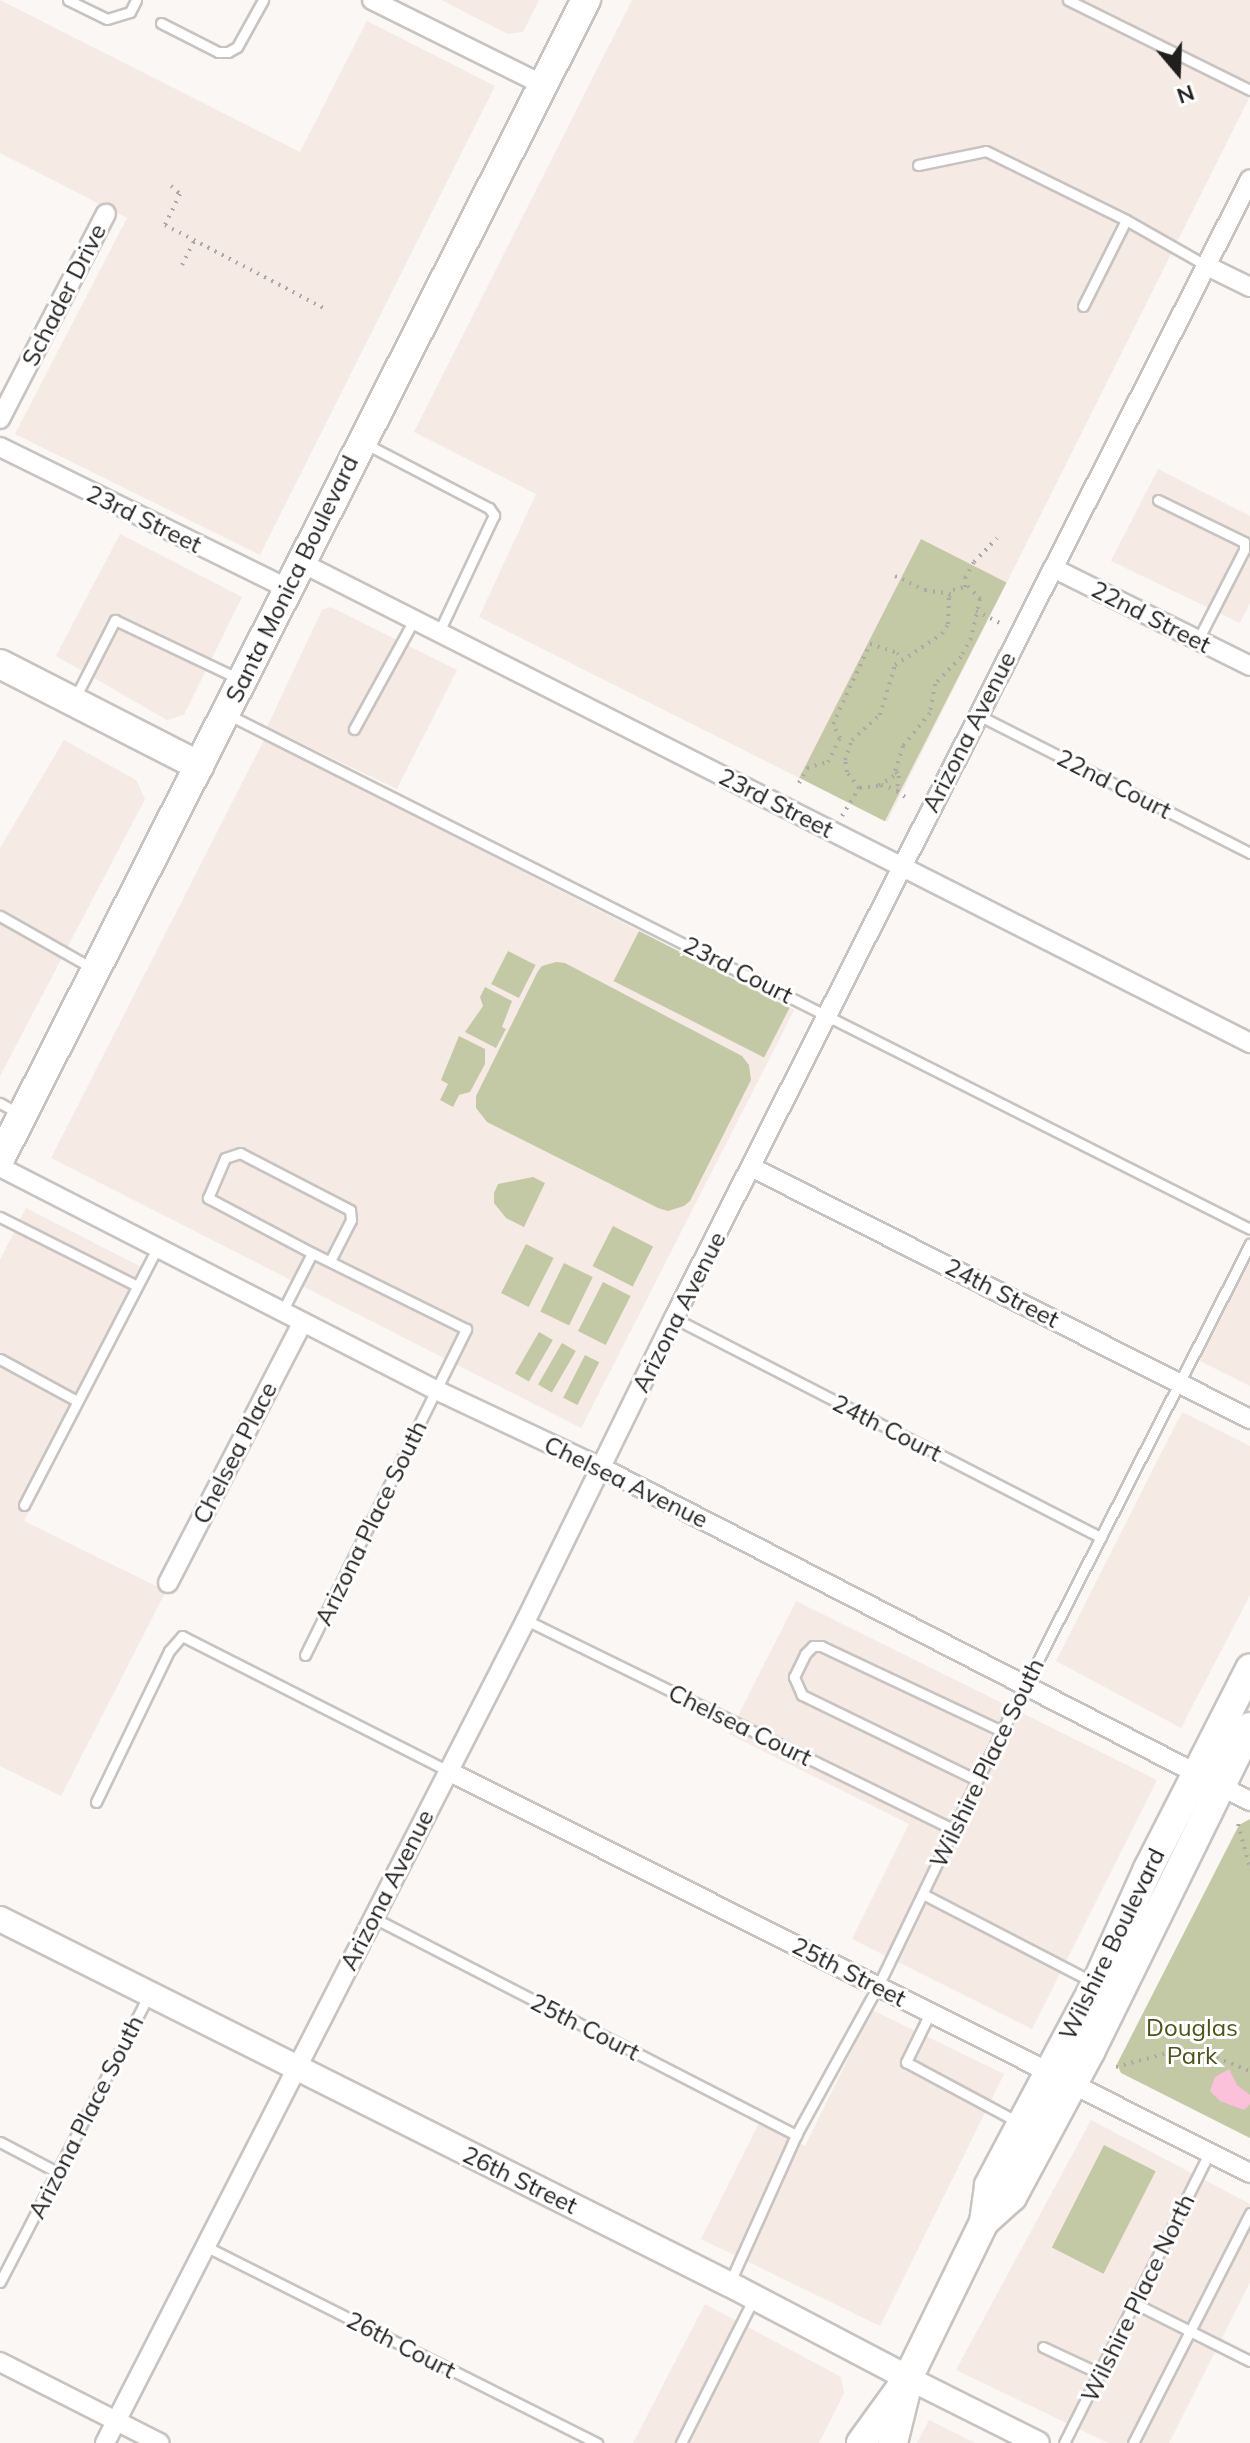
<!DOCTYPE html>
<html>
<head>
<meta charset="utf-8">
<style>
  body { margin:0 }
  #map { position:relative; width:1250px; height:2443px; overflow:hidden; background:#faf7f5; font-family:Mulish,sans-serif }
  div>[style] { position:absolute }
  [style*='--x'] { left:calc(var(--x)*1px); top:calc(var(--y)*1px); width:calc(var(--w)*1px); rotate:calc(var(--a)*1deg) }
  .built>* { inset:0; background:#f5eae4; transform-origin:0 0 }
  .green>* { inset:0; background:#c3c9a5; transform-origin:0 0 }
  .water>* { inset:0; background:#fbc0da }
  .path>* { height:4px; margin-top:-2px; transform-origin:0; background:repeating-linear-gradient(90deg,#aba8a7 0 2px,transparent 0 8px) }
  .roads { filter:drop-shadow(2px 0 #c7c3c1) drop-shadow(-2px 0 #c7c3c1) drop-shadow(0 2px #c7c3c1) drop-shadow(0 -2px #c7c3c1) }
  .service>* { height:9px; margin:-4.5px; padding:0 4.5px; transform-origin:4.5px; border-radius:4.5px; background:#fff }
  .minor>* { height:18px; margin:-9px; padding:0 9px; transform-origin:9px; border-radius:9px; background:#fff }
  .tertiary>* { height:22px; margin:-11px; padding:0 11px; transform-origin:11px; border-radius:11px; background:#fff }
  .secondary>* { height:24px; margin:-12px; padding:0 12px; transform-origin:12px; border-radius:12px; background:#fff }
  .primary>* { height:28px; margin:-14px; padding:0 14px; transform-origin:14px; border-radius:14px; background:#fff }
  span { translate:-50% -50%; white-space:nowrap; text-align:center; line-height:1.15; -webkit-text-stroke:6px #fff; paint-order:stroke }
  .street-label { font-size:24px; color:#201f1e }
  .park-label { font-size:24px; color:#4e5415 }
  .north { position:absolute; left:1138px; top:32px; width:80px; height:80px; -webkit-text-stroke:6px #fff; paint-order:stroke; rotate:161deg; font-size:22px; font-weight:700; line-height:32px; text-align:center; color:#201f1e }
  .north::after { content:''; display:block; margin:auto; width:28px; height:36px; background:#201f1e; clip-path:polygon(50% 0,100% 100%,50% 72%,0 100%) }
</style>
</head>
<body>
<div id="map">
  <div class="built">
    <div style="clip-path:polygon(0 0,300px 152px,367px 21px,495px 86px,260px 555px,15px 434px,127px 218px,0 153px)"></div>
    <div style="clip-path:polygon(441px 0,539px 0,523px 32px,508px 34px)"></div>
    <div style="clip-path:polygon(632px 0,1250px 0,1250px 96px,887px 822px,479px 617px,536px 494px,414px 432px)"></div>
    <div style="clip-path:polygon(1158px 469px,1250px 516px,1250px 603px,1240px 623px,1111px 561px)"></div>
    <div style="clip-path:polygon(120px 534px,242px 597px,184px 715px,167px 720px,56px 656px)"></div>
    <div style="clip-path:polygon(331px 607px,457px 670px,397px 789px,267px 727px,322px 610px)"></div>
    <div style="clip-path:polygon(64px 740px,136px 780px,145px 799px,0 1076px,0 848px)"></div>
    <div style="left:264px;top:740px;width:595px;height:469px;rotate:27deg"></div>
    <div style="clip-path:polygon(26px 1208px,151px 1272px,24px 1521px,166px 1591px,61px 1796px,0 1766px,0 1260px)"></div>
    <div style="clip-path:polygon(1250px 1259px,1250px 1386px,1198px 1360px)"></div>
    <div style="clip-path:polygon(1182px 1412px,1250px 1446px,1250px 1595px,1181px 1728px,1056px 1661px)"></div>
    <div style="clip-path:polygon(796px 1601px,1157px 1780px,1032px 2029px,852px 1939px,909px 1824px,729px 1734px)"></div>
    <div style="clip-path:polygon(872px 2010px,1004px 2074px,880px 2326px,701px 2239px,759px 2123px,805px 2146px)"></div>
    <div style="clip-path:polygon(1091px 2120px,1250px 2204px,1250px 2282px,1169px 2443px,1108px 2443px,956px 2370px)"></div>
    <div style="clip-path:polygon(705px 2304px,841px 2377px,844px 2393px,819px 2443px,633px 2443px)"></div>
    <div style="clip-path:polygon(929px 2420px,975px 2443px,917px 2443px)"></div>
  </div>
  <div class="green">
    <div style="left:921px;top:539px;width:96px;height:268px;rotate:27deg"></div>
    <div style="left:639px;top:931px;width:169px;height:56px;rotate:27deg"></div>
    <div style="left:508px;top:951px;width:31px;height:37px;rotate:27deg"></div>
    <div style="clip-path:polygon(556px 962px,565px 963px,742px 1056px,749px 1065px,751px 1080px,690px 1201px,684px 1206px,668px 1211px,658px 1208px,487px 1122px,476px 1108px,476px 1096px,538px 971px,542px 966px)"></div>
    <div style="clip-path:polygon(485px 987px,512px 1001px,502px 1027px,506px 1029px,496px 1048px,465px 1032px,483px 1006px,480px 997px)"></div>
    <div style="clip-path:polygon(459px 1036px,485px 1049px,485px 1064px,470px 1092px,459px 1095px,453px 1107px,440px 1100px,448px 1084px,441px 1080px)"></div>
    <div style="clip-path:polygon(533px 1177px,545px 1183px,524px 1227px,506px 1218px,494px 1203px,494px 1193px,498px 1184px)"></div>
    <div style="left:613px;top:1226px;width:45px;height:45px;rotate:27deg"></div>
    <div style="left:526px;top:1244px;width:31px;height:55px;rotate:27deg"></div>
    <div style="left:564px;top:1263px;width:32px;height:54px;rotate:26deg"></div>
    <div style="left:603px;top:1282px;width:31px;height:55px;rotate:27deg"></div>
    <div style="left:539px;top:1332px;width:16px;height:48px;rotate:30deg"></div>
    <div style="left:562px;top:1343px;width:16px;height:48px;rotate:30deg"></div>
    <div style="left:585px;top:1355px;width:16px;height:48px;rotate:27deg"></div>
    <div style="clip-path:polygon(1250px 1819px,1250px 2138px,1121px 2073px,1117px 2064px,1239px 1825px)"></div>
    <div style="left:1104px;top:2145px;width:58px;height:115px;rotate:27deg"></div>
  </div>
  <div class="water">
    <div style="clip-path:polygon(1229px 2069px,1237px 2085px,1250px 2095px,1250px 2104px,1244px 2110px,1220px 2101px,1210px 2091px,1215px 2077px)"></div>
  </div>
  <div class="path">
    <div style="--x:171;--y:186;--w:12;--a:42"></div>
    <div style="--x:180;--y:194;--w:34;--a:116"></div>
    <div style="--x:165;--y:225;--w:179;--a:27.6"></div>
    <div style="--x:182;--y:265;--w:28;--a:-63"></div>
    <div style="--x:895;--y:576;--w:33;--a:25"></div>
    <div style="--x:925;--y:590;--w:26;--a:9"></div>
    <div style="--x:968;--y:586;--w:18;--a:47"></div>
    <div style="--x:980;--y:599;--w:40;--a:103"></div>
    <div style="--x:971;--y:638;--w:21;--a:118"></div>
    <div style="--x:961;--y:657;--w:37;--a:134"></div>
    <div style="--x:935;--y:684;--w:29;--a:100"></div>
    <div style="--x:930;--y:713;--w:43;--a:129.3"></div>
    <div style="--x:903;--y:746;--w:31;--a:107"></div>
    <div style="--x:894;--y:776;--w:19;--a:148"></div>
    <div style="--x:878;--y:786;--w:19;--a:174"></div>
    <div style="--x:859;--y:788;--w:20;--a:-127"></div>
    <div style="--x:847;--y:772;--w:12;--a:-99"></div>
    <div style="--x:845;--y:760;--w:21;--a:-71"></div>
    <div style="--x:852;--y:740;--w:38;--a:-42"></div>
    <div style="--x:880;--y:715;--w:52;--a:-73.3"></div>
    <div style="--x:895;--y:665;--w:56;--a:-33.4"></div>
    <div style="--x:942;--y:634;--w:12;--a:-59"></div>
    <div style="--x:948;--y:624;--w:27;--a:-88"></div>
    <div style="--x:949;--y:597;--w:8;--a:-60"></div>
    <div style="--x:953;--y:590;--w:16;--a:-15"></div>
    <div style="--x:965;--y:587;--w:9;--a:-90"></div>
    <div style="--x:965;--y:578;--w:18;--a:-61"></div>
    <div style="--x:974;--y:562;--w:33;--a:-46"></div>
    <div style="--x:976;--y:611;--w:30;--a:27"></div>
    <div style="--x:896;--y:772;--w:5;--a:53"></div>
    <div style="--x:899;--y:776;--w:15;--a:98"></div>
    <div style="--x:897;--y:791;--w:10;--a:37"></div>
    <div style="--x:799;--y:783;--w:17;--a:-62"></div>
    <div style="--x:807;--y:768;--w:22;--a:-16"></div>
    <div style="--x:828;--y:762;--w:27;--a:-63"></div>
    <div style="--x:840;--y:738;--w:16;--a:-117"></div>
    <div style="--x:833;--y:724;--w:88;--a:-65.2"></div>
    <div style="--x:870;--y:644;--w:28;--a:18"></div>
    <div style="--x:897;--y:653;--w:8;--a:45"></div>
    <div style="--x:881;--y:785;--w:17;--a:17"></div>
    <div style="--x:842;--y:816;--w:33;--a:-59"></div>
    <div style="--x:1238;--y:1824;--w:46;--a:74.7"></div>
    <div style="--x:1116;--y:2067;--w:54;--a:-15.1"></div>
    <div style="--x:1168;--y:2053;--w:41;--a:2.8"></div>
    <div style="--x:1209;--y:2055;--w:44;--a:21.3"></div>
  </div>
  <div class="roads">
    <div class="service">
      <div style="--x:68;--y:0;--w:43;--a:26"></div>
      <div style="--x:107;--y:19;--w:24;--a:-17"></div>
      <div style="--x:130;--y:12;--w:13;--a:-63"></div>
      <div style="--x:1068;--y:0;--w:203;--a:26.3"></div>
      <div style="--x:161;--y:23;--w:64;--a:27"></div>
      <div style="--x:218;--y:52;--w:10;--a:0"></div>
      <div style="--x:228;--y:52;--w:10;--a:-29"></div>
      <div style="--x:237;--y:47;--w:54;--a:-61"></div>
      <div style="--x:918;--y:165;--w:69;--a:-11.6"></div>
      <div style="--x:986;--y:151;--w:156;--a:26.2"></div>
      <div style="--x:1126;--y:220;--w:93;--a:29.6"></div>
      <div style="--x:1083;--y:306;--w:96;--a:-63.4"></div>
      <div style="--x:366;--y:444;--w:139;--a:27.5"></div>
      <div style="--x:489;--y:508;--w:9;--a:54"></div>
      <div style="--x:494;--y:515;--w:129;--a:115.2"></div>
      <div style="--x:1158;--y:500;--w:96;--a:26"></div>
      <div style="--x:1244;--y:542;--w:8;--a:90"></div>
      <div style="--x:1244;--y:550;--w:101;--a:117.1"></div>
      <div style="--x:75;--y:698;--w:88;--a:-62.9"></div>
      <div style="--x:115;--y:620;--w:137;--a:25.4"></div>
      <div style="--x:227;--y:714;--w:1145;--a:26.72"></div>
      <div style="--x:978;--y:715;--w:305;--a:26.9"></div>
      <div style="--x:354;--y:729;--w:124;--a:-61.2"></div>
      <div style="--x:0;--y:916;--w:106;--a:29.5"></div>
      <div style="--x:0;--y:1103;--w:21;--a:29"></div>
      <div style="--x:0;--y:1217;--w:153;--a:26.7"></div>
      <div style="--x:282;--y:1312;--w:66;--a:-63"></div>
      <div style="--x:674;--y:1318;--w:480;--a:27.2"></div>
      <div style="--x:0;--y:1359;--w:88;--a:28.6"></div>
      <div style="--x:24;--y:1505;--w:292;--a:-62.6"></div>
      <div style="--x:526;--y:1620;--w:477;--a:26.1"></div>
      <div style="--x:305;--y:1655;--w:364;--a:-63.7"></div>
      <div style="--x:466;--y:1329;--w:172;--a:-153.7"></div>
      <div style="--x:312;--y:1253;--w:118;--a:-152.1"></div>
      <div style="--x:208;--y:1198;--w:43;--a:-67"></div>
      <div style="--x:225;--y:1158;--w:16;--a:-18"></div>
      <div style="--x:240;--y:1153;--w:124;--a:27.4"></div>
      <div style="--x:350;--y:1210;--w:10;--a:84"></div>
      <div style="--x:351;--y:1220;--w:46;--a:117.1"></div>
      <div style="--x:977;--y:1780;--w:195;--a:-154.1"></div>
      <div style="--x:802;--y:1695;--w:20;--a:-114"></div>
      <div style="--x:794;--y:1677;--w:25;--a:-64"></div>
      <div style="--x:805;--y:1654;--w:11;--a:-45"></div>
      <div style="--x:813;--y:1646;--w:8;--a:0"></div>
      <div style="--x:821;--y:1646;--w:200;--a:25.2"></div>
      <div style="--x:96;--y:1802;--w:168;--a:-64.2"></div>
      <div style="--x:169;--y:1651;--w:20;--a:-49"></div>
      <div style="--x:182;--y:1636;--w:298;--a:26.9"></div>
      <div style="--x:923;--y:1894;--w:191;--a:27.4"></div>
      <div style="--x:374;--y:1918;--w:475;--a:27.2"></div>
      <div style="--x:930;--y:2013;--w:55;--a:116.1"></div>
      <div style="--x:906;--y:2062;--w:127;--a:28.2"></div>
      <div style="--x:0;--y:2142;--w:64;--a:27.8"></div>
      <div style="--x:205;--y:2246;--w:439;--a:26.7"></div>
      <div style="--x:0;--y:2282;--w:324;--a:-62.6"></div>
      <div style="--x:730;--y:2282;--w:161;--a:-65.8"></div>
      <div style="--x:796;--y:2135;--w:170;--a:-61.2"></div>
      <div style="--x:878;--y:1986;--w:229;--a:-64.3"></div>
      <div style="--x:977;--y:1780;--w:602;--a:-63.01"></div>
      <div style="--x:1136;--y:2304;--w:127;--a:26.6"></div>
      <div style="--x:1043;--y:2347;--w:64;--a:25"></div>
      <div style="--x:681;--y:2443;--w:160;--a:-63.3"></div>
      <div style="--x:1064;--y:2443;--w:324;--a:-63.4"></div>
      <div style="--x:1133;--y:2443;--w:258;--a:-63"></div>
    </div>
    <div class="minor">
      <div style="--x:372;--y:0;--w:191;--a:26.4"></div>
      <div style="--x:1207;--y:266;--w:48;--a:26"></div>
      <div style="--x:0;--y:419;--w:231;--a:-62.7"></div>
      <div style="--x:0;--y:447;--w:322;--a:26.2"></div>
      <div style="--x:302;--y:563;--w:1063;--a:26.85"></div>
      <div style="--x:1053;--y:568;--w:220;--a:26.4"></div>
      <div style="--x:0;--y:1167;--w:490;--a:27.1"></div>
      <div style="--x:436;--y:1390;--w:183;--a:25.2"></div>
      <div style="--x:602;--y:1468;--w:729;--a:27.2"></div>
      <div style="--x:753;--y:1168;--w:557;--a:26.8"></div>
      <div style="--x:168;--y:1583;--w:292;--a:-62.7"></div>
      <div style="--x:448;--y:1771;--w:897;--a:26.62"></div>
      <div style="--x:0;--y:2362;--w:179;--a:26.9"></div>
      <div style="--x:105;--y:2443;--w:924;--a:-62.91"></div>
      <div style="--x:526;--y:1620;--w:336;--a:-63.9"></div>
      <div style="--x:674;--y:1318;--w:1276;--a:-63.17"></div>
    </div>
    <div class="tertiary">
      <div style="--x:908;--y:2378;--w:145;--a:26.6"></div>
    </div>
    <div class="secondary">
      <div style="--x:0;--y:1919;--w:815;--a:26.6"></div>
      <div style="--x:729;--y:2284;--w:202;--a:27.7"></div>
    </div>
    <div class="primary">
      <div style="--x:0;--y:664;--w:224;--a:27.1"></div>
      <div style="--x:0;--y:1159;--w:1299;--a:-63.18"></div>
      <div style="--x:984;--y:2222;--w:38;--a:-42"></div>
      <div style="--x:1012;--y:2197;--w:167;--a:-61.7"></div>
      <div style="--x:1091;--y:2050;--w:360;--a:-63.8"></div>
      <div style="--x:861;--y:2443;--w:80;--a:-54.1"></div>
      <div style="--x:908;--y:2378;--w:174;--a:-64"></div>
      <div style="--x:984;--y:2222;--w:37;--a:-82"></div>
      <div style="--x:989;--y:2185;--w:228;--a:-62"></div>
      <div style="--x:1096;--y:1984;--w:126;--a:-65.7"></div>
      <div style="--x:1148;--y:1869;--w:225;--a:-63"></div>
      <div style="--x:893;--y:2443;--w:59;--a:-76.2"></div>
    </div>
  </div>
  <div class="street-label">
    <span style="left:64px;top:295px;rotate:-63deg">Schader Drive</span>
    <span style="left:144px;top:519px;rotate:26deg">23rd Street</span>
    <span style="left:292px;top:579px;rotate:-64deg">Santa Monica Boulevard</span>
    <span style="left:1151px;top:617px;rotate:27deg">22nd Street</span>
    <span style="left:969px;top:732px;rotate:-63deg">Arizona Avenue</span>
    <span style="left:1114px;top:784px;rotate:27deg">22nd Court</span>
    <span style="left:776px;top:803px;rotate:27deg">23rd Street</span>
    <span style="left:738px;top:970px;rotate:27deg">23rd Court</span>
    <span style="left:1002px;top:1293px;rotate:27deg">24th Street</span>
    <span style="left:679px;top:1312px;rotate:-63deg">Arizona Avenue</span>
    <span style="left:887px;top:1428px;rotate:27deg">24th Court</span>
    <span style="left:235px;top:1453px;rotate:-63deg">Chelsea Place</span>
    <span style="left:626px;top:1482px;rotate:26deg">Chelsea Avenue</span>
    <span style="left:371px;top:1523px;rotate:-64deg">Arizona Place South</span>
    <span style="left:740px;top:1725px;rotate:26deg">Chelsea Court</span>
    <span style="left:987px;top:1763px;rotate:-64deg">Wilshire Place South</span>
    <span style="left:387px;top:1890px;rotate:-63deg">Arizona Avenue</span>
    <span style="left:1112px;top:1944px;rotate:-64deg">Wilshire Boulevard</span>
    <span style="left:849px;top:1972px;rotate:27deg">25th Street</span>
    <span style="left:585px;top:2027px;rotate:27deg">25th Court</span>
    <span style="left:86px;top:2117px;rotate:-63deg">Arizona Place South</span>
    <span style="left:520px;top:2180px;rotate:26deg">26th Street</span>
    <span style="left:1138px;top:2298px;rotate:-64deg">Wilshire Place North</span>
    <span style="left:401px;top:2345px;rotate:27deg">26th Court</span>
  </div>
  <div class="park-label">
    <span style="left:1192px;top:2042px">Douglas<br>Park</span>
  </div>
  <div class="north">N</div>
</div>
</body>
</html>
